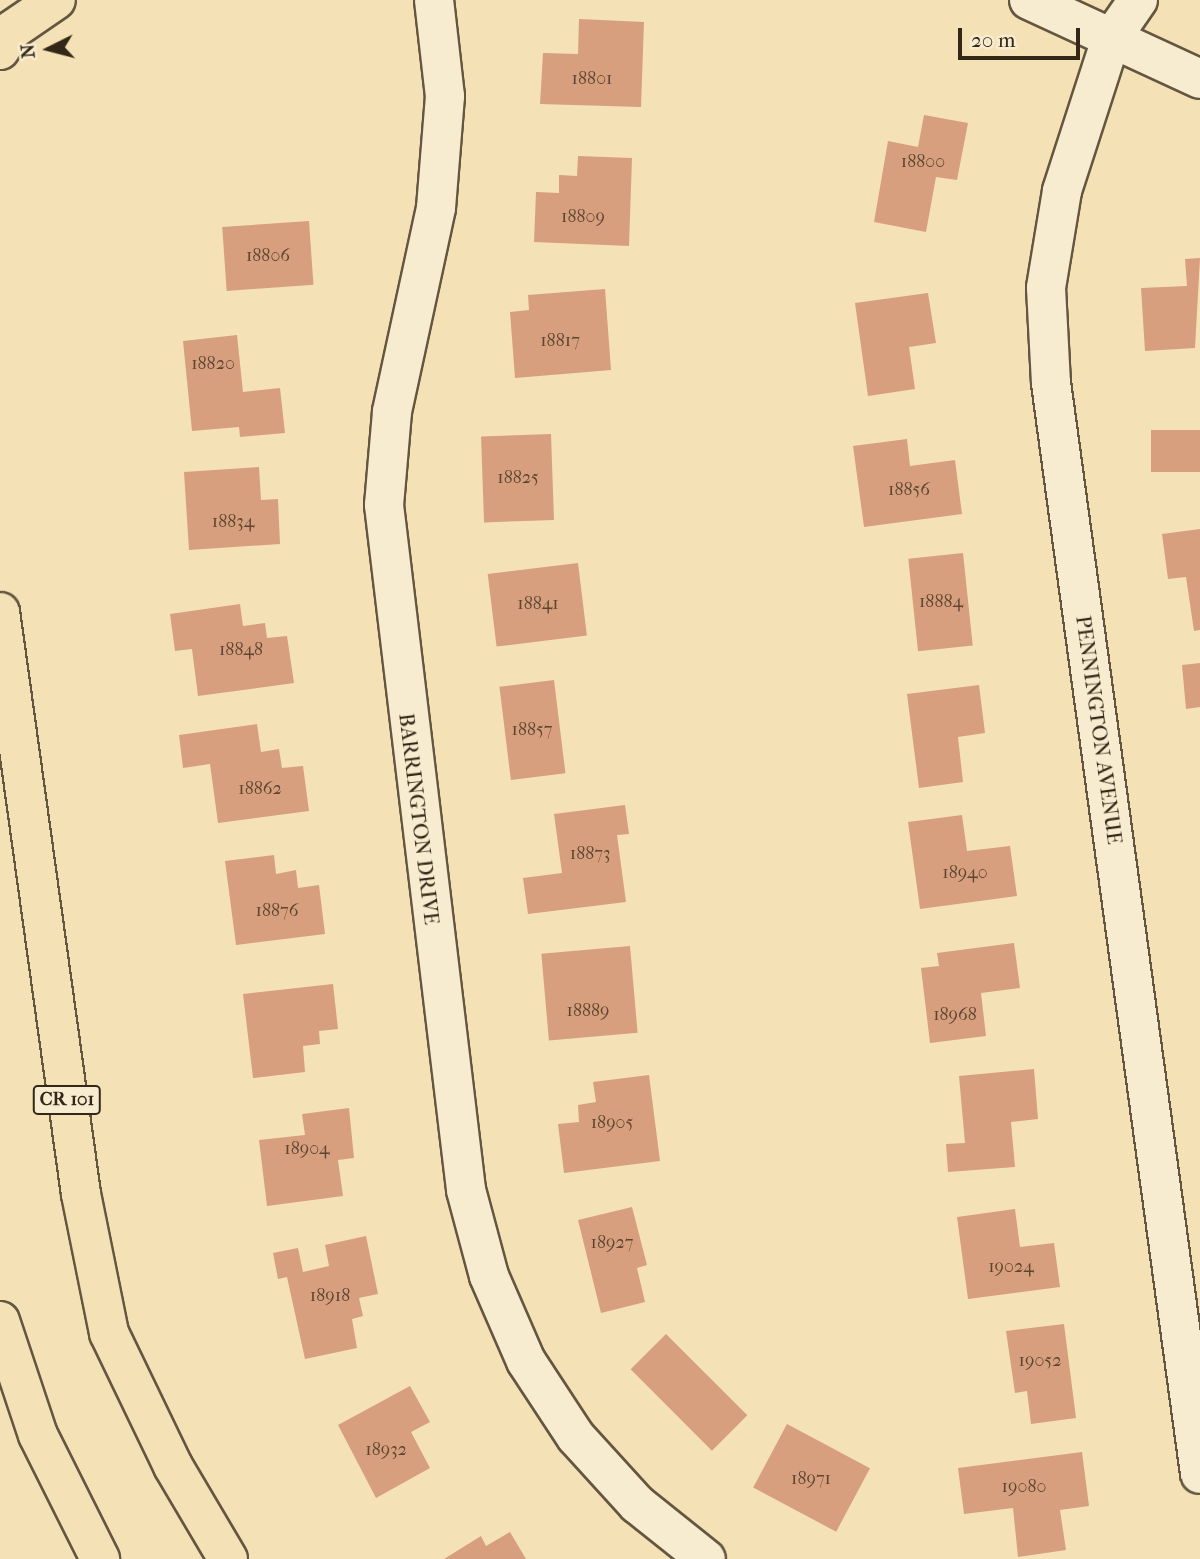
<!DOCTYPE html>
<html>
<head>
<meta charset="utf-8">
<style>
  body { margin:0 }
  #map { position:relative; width:1200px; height:1559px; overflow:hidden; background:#f5e1b6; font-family:"IM FELL French Canon",serif }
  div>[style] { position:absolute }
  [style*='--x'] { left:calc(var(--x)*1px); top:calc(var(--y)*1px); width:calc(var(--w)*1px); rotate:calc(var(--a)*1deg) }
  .building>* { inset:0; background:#d79f7d; transform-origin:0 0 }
  .roads { filter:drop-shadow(2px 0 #645640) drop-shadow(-2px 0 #645640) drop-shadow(0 2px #645640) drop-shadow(0 -2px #645640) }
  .minor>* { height:38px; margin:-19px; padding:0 19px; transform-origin:19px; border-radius:19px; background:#f8ecd0 }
  .major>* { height:38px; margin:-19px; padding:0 19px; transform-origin:19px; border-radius:19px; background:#f5e1b6 }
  span { translate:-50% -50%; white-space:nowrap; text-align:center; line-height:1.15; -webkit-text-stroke:7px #f8ecd0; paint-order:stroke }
  .number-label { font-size:18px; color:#5c4531 }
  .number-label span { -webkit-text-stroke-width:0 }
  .shield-label span { padding:2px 5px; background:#f8ecd0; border:2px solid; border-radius:5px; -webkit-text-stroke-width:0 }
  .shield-label { font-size:19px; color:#332718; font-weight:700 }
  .street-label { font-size:21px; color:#332718 }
  .north { position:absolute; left:14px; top:14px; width:70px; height:70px; -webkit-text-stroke:5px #f8ecd0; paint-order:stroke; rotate:264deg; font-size:19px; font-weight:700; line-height:28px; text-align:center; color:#332718 }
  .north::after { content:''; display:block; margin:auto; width:24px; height:32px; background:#332718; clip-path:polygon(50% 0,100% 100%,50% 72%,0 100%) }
  .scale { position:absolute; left:958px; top:28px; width:122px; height:32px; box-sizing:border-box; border:4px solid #332718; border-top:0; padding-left:9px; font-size:21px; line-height:24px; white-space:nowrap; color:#332718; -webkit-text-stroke:5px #f8ecd0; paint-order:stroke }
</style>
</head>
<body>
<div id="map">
  <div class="building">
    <div style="clip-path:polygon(579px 19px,644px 22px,641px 107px,540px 104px,543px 53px,578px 54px)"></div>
    <div style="clip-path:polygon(924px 115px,968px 123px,957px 180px,936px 177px,926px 232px,874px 222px,888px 141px,918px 147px)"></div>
    <div style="clip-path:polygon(578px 156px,632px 158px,629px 246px,534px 242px,536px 192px,559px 193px,559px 175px,577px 176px)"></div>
    <div style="left:309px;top:221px;width:64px;height:87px;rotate:86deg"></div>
    <div style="clip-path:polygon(1200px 258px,1195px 348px,1145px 351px,1141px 288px,1187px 286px,1185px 259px)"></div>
    <div style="clip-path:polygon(605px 289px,611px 370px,515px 378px,510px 312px,529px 310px,528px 295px)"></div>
    <div style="clip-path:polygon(928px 293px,936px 343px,909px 347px,915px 389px,868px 396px,855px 303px)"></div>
    <div style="clip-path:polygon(237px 335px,243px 392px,280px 388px,285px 433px,240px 437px,239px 427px,192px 431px,183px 341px)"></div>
    <div style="left:1200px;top:430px;width:42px;height:49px;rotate:90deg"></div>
    <div style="left:551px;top:434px;width:86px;height:70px;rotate:88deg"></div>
    <div style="clip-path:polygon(907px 439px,910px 466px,955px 460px,962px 514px,864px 527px,853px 446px)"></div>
    <div style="clip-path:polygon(259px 467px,261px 500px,278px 499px,280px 544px,189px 550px,184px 472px)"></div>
    <div style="clip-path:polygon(1200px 529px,1200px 630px,1194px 631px,1186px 577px,1168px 579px,1162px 534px)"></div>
    <div style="left:963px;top:553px;width:93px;height:55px;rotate:84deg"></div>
    <div style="left:578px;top:563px;width:73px;height:91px;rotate:83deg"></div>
    <div style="clip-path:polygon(240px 604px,243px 626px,265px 623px,267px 638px,287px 636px,294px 683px,198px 696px,192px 649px,175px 651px,170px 614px)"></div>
    <div style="clip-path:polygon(1200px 663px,1200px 707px,1186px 709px,1182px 665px)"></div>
    <div style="left:554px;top:680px;width:94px;height:55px;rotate:83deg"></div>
    <div style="clip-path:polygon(979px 685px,985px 733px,958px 737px,963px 782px,919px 788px,907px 694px)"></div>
    <div style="clip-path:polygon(257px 724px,261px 752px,279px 749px,282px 768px,303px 766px,309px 811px,218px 823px,210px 764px,183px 768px,179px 735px)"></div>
    <div style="clip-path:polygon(625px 805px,629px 834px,617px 835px,626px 902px,528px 914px,523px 878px,562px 873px,554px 814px)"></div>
    <div style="clip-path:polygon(962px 815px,967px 851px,1010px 846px,1017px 896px,920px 909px,908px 822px)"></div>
    <div style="clip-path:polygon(274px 855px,276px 874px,296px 870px,298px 888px,319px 885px,325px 934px,236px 945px,225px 861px)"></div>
    <div style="clip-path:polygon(1014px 943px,1020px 988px,981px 993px,986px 1036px,930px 1043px,921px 968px,939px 966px,937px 953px)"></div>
    <div style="left:630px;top:946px;width:87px;height:89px;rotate:85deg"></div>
    <div style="clip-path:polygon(333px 984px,338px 1029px,319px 1031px,320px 1044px,303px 1046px,305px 1072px,253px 1078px,243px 994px)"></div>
    <div style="clip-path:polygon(1034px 1069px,1038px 1119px,1011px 1122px,1015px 1167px,948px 1172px,946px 1144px,965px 1143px,959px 1076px)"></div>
    <div style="clip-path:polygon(649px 1075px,660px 1161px,564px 1173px,558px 1124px,579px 1122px,578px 1105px,596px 1102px,593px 1082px)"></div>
    <div style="clip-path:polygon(349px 1108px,354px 1158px,338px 1160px,343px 1196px,267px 1206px,259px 1140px,305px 1135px,302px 1114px)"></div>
    <div style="clip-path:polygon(632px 1207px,647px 1265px,637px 1268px,645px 1302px,601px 1313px,578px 1220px)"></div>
    <div style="clip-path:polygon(1015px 1209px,1020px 1247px,1054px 1243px,1060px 1287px,968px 1299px,957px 1217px)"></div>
    <div style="clip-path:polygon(366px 1236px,378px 1294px,359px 1298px,363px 1316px,352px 1319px,357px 1348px,305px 1359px,287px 1277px,278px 1279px,273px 1253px,298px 1248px,303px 1272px,329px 1266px,325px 1245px)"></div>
    <div style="clip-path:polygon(1064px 1324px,1076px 1418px,1031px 1424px,1027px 1391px,1015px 1393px,1006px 1331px)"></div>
    <div style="left:666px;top:1334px;width:115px;height:50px;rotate:45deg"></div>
    <div style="clip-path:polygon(410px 1386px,430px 1422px,411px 1432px,430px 1468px,376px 1498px,338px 1425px)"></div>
    <div style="left:787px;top:1424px;width:94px;height:72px;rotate:28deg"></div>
    <div style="clip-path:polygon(1082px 1452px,1089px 1506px,1060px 1510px,1066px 1550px,1018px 1557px,1013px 1508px,964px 1514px,958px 1468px)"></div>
    <div style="clip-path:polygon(510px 1532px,526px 1559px,444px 1559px,481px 1536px,486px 1546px)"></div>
  </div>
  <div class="roads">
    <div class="minor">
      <div style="--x:434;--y:0;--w:97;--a:83.5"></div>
      <div style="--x:445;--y:96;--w:112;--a:94.6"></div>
      <div style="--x:436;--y:208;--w:209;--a:102.2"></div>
      <div style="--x:392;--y:412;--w:93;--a:94.9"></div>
      <div style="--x:384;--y:505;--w:690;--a:83.17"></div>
      <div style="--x:466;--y:1190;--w:89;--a:75"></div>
      <div style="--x:489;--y:1276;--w:93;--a:66.5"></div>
      <div style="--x:526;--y:1361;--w:91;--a:56.7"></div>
      <div style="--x:576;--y:1437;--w:91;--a:47.7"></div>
      <div style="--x:637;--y:1504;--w:88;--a:38.6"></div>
      <div style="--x:1029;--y:0;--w:188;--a:24.8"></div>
      <div style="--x:1138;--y:0;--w:47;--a:124.7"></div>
      <div style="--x:1111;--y:39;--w:160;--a:107.9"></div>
      <div style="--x:1062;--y:191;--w:98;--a:99.4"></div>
      <div style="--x:1046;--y:288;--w:95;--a:87"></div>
      <div style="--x:1051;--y:383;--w:1101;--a:82.22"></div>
    </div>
    <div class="major">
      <div style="--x:0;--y:50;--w:23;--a:-59"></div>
      <div style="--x:12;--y:30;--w:53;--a:-34.3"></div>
      <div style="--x:0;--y:612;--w:588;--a:82.08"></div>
      <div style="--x:81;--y:1194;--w:142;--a:78.6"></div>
      <div style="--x:109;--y:1333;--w:148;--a:64.3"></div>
      <div style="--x:173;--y:1466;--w:108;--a:59.4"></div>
      <div style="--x:0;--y:1321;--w:120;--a:71.6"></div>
      <div style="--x:38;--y:1435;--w:139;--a:63.4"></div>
    </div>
  </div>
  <div class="number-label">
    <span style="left:592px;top:79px">18801</span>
    <span style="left:923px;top:162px">18800</span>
    <span style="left:583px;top:217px">18809</span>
    <span style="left:268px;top:256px">18806</span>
    <span style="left:560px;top:341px">18817</span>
    <span style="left:213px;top:364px">18820</span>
    <span style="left:518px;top:478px">18825</span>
    <span style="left:909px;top:490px">18856</span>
    <span style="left:233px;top:522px">18834</span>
    <span style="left:941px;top:602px">18884</span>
    <span style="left:538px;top:604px">18841</span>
    <span style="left:241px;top:650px">18848</span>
    <span style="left:532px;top:730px">18857</span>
    <span style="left:260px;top:789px">18862</span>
    <span style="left:590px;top:854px">18873</span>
    <span style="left:965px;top:873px">18940</span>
    <span style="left:277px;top:911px">18876</span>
    <span style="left:588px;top:1011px">18889</span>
    <span style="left:955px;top:1015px">18968</span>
    <span style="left:612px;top:1123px">18905</span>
    <span style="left:307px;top:1149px">18904</span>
    <span style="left:612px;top:1243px">18927</span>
    <span style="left:1011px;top:1267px">19024</span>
    <span style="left:330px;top:1296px">18918</span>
    <span style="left:1040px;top:1361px">19052</span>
    <span style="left:386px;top:1450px">18932</span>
    <span style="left:811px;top:1479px">18971</span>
    <span style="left:1024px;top:1487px">19080</span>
  </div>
  <div class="shield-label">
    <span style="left:67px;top:1100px">CR 101</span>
  </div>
  <div class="street-label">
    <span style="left:1099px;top:730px;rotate:82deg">PENNINGTON AVENUE</span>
    <span style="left:419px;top:819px;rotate:83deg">BARRINGTON DRIVE</span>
  </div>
  <div class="north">N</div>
  <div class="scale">20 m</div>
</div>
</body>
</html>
